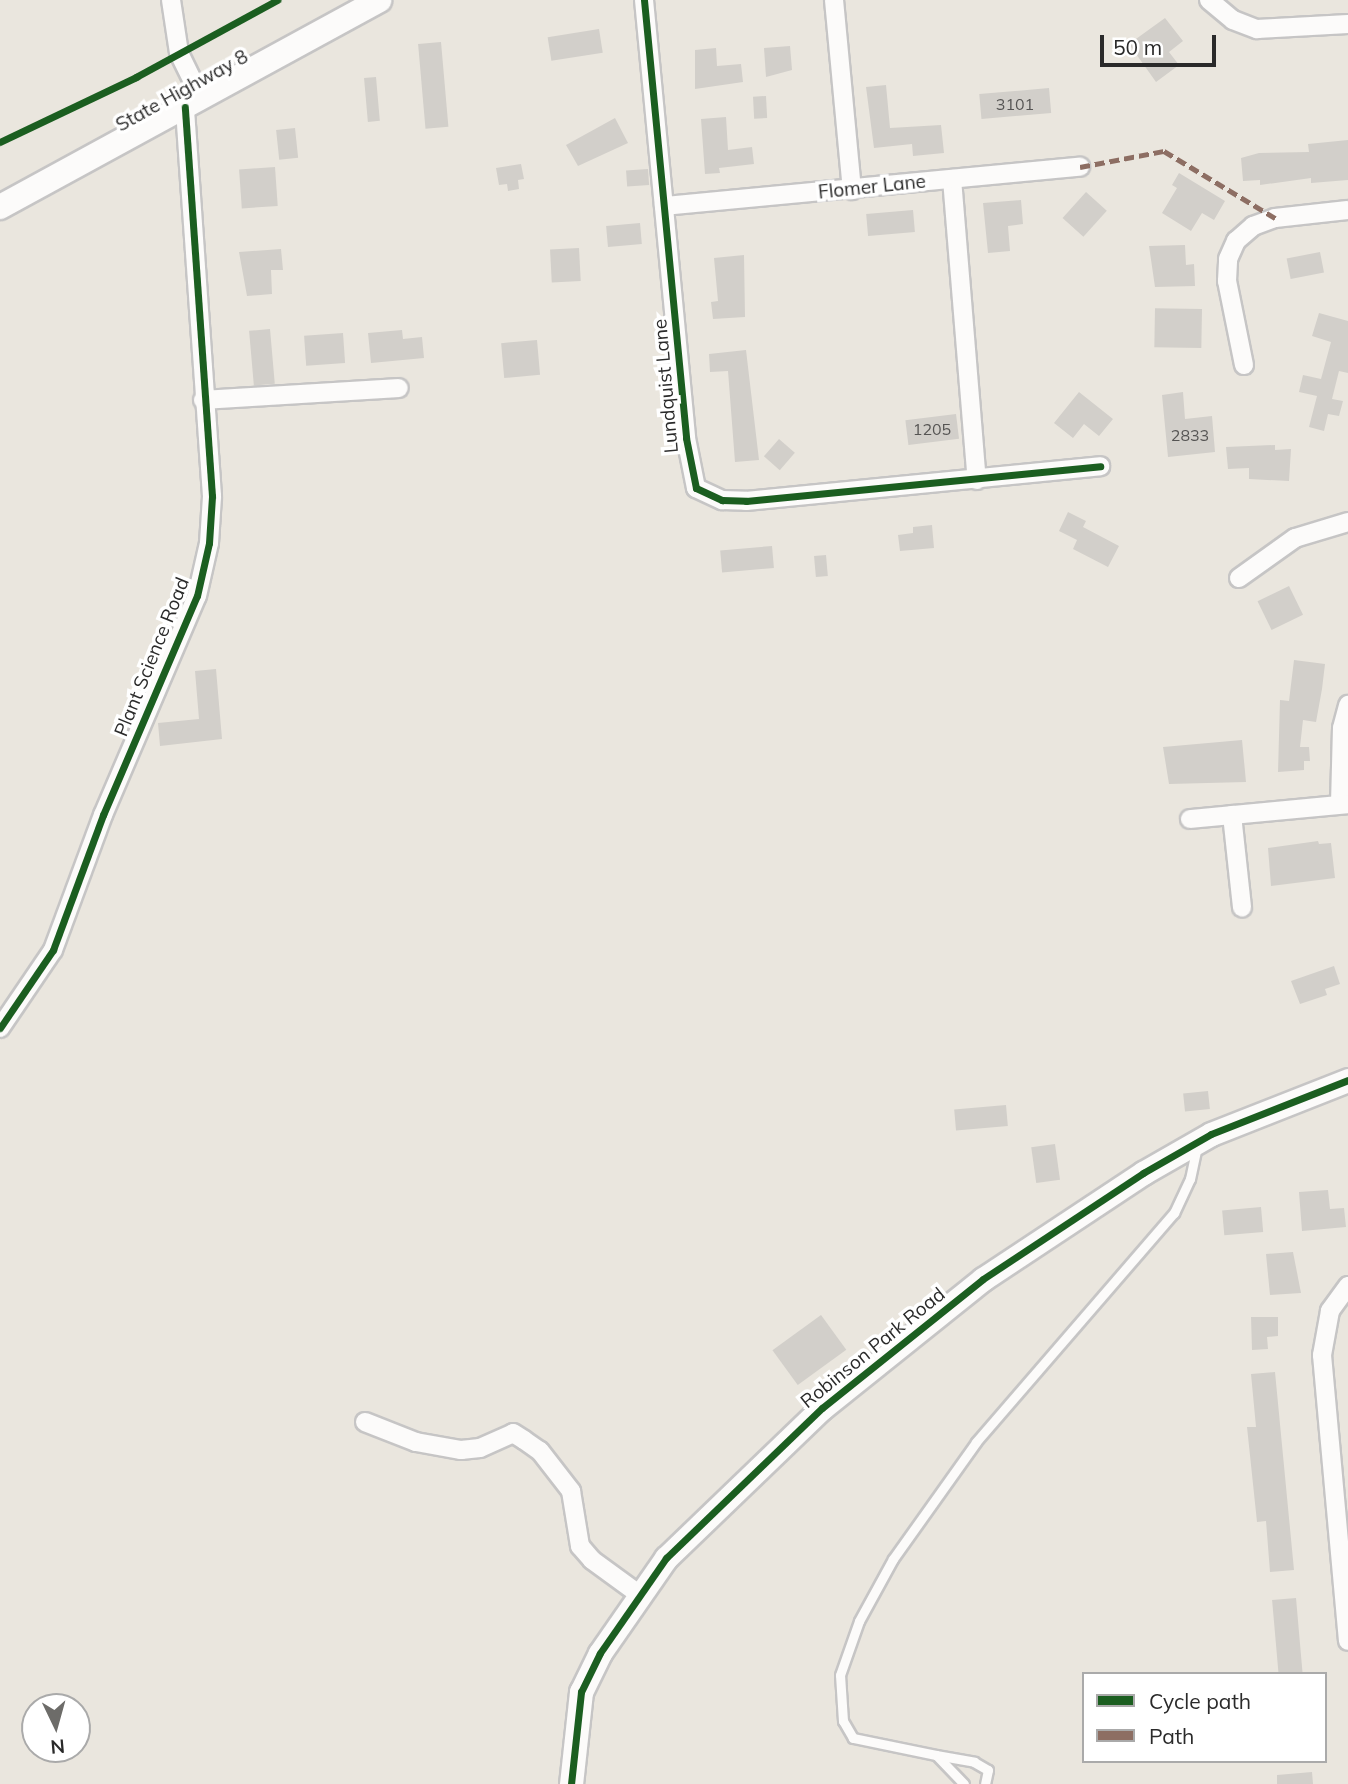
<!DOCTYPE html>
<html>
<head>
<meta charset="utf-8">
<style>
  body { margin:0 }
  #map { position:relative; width:1348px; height:1784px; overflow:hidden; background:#eae6de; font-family:Mulish,sans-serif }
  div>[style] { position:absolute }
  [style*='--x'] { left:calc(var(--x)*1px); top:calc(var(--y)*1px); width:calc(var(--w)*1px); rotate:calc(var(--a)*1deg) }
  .building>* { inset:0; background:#d2cfca; transform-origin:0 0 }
  .roads { filter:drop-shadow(2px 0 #c6c5c5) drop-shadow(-2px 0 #c6c5c5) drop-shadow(0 2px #c6c5c5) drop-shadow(0 -2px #c6c5c5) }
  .service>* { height:9px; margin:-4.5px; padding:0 4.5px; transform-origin:4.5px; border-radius:4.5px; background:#fcfbfa }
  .minor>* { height:18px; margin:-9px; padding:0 9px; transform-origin:9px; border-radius:9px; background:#fcfbfa }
  .tertiary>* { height:23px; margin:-11.5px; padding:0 11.5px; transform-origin:11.5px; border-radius:11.5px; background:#fcfbfa }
  .secondary>* { height:24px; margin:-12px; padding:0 12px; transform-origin:12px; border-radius:12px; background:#fcfbfa }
  .quiet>* { height:5px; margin-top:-2.5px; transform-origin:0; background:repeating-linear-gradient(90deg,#8d6e63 0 10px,transparent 0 15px) }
  .cycleway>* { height:7px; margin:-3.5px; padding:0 3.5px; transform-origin:3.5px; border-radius:3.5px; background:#1b5e20 }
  span { translate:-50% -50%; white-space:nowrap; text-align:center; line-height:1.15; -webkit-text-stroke:7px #fff; paint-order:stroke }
  .number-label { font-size:16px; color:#555453 }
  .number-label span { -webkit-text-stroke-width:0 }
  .street-label { font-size:19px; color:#2a2a2a }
  .legend { position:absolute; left:1082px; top:1672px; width:245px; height:91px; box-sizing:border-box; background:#fff; border:2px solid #aaa; margin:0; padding:9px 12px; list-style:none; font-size:21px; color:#2a2a2a }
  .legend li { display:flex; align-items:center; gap:14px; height:35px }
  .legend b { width:35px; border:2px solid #aaa }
  .north { position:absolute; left:21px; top:1693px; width:70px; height:70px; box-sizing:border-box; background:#fff; border:2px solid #aaa; border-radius:50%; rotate:175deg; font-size:19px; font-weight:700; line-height:28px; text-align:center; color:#2a2a2a }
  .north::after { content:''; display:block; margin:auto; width:24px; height:32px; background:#6d6c69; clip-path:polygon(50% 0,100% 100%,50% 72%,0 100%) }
  .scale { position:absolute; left:1100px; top:35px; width:116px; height:32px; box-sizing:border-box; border:4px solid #2a2a2a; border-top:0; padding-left:9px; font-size:21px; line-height:24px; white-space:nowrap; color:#2a2a2a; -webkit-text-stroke:5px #fff; paint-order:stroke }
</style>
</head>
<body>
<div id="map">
  <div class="building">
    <div style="clip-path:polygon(1165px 18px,1183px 41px,1169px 52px,1179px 65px,1156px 82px,1129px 44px)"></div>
    <div style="left:599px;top:29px;width:24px;height:52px;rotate:81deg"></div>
    <div style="left:441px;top:42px;width:85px;height:23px;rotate:85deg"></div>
    <div style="clip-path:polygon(790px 46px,792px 70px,766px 77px,764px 48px)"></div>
    <div style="clip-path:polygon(716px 48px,717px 66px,741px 64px,743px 82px,695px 89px,695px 50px)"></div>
    <div style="left:376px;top:77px;width:44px;height:12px;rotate:85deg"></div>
    <div style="clip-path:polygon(886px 85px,890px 128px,941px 125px,944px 153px,913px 156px,912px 144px,874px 148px,866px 87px)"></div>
    <div style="left:1049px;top:88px;width:25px;height:70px;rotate:85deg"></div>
    <div style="left:766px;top:96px;width:22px;height:13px;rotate:87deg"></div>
    <div style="clip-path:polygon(726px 117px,728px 150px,752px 147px,754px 164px,719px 168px,720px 173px,705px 174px,701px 119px)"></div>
    <div style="clip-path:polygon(615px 118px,628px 143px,578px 166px,566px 145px)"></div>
    <div style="left:295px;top:128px;width:30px;height:19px;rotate:84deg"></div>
    <div style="clip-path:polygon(1348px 140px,1348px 180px,1311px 183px,1311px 178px,1260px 185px,1260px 180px,1243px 181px,1241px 158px,1259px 153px,1309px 152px,1308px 144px)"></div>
    <div style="clip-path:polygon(521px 164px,524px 179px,518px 180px,519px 189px,508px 191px,507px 184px,499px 185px,496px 168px)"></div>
    <div style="left:275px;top:167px;width:39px;height:36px;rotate:86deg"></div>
    <div style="left:648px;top:169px;width:16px;height:22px;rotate:86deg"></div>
    <div style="clip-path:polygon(1179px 173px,1225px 201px,1214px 220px,1202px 213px,1191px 231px,1162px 213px,1177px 188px,1172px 185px)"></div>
    <div style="left:1086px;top:192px;width:28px;height:35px;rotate:42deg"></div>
    <div style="clip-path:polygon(1021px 200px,1023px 224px,1008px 226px,1010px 251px,988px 253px,983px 203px)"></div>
    <div style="left:913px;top:210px;width:22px;height:47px;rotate:85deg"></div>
    <div style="left:640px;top:223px;width:21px;height:34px;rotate:85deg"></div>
    <div style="clip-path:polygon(1185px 245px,1186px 265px,1194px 264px,1195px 286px,1155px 287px,1149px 246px)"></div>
    <div style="left:579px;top:248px;width:33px;height:29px;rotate:87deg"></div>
    <div style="clip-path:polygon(281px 249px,283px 270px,271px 270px,272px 294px,247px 296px,239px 252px)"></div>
    <div style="left:1320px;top:252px;width:21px;height:34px;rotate:79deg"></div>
    <div style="clip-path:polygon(744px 255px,745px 317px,713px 319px,711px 302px,718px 301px,714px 258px)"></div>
    <div style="left:1202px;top:309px;width:39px;height:47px;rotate:91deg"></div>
    <div style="clip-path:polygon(1319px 313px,1348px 321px,1348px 373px,1339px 371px,1332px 399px,1343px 401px,1339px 416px,1328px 414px,1324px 431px,1309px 427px,1317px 396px,1299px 392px,1303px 375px,1321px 379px,1331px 342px,1312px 336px)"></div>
    <div style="left:270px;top:329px;width:55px;height:21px;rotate:85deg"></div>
    <div style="clip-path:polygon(402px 330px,403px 339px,422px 337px,424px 358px,371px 363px,368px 333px)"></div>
    <div style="left:343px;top:333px;width:30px;height:39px;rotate:86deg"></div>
    <div style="left:537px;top:340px;width:35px;height:36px;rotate:85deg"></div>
    <div style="clip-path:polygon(746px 350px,759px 460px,735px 462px,728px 371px,710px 372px,709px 354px)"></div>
    <div style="clip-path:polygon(1079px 392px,1113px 419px,1099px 436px,1084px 424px,1073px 438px,1054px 423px)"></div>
    <div style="clip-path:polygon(1183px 392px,1185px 419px,1212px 416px,1215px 452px,1168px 457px,1162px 395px)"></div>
    <div style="left:956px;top:414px;width:25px;height:51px;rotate:83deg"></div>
    <div style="left:779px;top:439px;width:21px;height:23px;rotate:41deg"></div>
    <div style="clip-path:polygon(1275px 445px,1275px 450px,1291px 449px,1289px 481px,1249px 479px,1249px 468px,1228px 469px,1226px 447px)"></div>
    <div style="clip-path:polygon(1068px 512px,1086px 521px,1083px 527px,1119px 546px,1108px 567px,1073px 549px,1077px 540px,1059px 531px)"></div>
    <div style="clip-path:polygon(932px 525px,934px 548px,900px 551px,898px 535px,913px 533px,913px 527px)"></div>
    <div style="left:772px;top:546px;width:22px;height:52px;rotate:85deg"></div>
    <div style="left:826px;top:555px;width:21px;height:12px;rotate:85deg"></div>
    <div style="left:1289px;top:586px;width:32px;height:35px;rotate:64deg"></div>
    <div style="clip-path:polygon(1294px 660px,1325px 664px,1322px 689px,1316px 722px,1303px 720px,1300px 747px,1309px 747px,1310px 761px,1304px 761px,1304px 770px,1278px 772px,1280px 700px,1289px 701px)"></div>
    <div style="clip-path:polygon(216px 669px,222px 739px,160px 746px,158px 723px,199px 719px,195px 671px)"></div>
    <div style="clip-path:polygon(1242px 740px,1246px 782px,1169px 784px,1163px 747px)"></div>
    <div style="clip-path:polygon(1318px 841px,1319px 844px,1331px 843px,1335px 878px,1271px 886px,1268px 848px)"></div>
    <div style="clip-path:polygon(1334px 966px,1340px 984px,1325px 989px,1327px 995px,1300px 1004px,1291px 981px)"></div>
    <div style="left:1208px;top:1091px;width:18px;height:25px;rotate:84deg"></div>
    <div style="left:1006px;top:1105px;width:21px;height:52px;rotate:85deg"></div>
    <div style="left:1055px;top:1144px;width:36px;height:24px;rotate:82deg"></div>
    <div style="clip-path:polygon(1328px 1190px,1330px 1209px,1344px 1208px,1346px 1227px,1302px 1231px,1299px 1192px)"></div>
    <div style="left:1261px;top:1207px;width:25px;height:39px;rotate:85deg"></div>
    <div style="clip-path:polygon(1293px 1252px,1301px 1293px,1270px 1295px,1266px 1254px)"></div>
    <div style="left:821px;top:1315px;width:43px;height:60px;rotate:54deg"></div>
    <div style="clip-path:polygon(1251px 1317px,1278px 1317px,1278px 1336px,1267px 1337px,1268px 1349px,1252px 1350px)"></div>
    <div style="clip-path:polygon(1275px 1372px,1294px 1570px,1270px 1572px,1266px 1521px,1257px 1522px,1247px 1427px,1256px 1427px,1251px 1374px)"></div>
    <div style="left:1296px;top:1598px;width:76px;height:24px;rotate:85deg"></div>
    <div style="clip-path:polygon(1312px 1772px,1313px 1784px,1277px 1784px,1277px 1775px)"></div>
  </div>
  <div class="roads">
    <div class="service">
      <div style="--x:936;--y:1755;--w:85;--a:-168.4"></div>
      <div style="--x:853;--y:1738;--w:20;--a:-120"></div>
      <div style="--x:843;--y:1721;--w:46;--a:-93.7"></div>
      <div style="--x:840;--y:1675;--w:57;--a:-70.6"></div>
      <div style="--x:859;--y:1621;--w:71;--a:-61.3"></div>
      <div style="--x:893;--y:1559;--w:143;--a:-54.6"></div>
      <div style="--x:976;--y:1442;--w:303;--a:-49.2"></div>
      <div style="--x:1174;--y:1213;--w:38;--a:-65"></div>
      <div style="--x:1190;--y:1179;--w:34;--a:-78"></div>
      <div style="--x:964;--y:1784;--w:40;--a:-134"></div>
      <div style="--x:936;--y:1755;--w:39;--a:10"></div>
      <div style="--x:974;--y:1762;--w:16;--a:30"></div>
      <div style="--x:988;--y:1770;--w:14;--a:102"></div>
    </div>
    <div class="minor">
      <div style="--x:171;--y:0;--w:54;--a:81.4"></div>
      <div style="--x:179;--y:53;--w:50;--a:63.9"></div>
      <div style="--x:644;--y:0;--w:440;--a:84.5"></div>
      <div style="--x:686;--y:438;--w:51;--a:78.7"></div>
      <div style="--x:696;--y:488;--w:29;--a:25"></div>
      <div style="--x:722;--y:500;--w:24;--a:2"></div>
      <div style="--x:746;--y:501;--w:356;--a:-5.6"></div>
      <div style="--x:834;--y:0;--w:191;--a:84.6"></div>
      <div style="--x:1209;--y:0;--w:31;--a:40"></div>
      <div style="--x:1233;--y:20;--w:26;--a:21"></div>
      <div style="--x:1257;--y:29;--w:91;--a:-3.1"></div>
      <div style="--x:952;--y:179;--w:302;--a:85.3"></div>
      <div style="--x:664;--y:206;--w:418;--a:-5.4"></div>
      <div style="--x:1244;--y:365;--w:86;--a:-101.4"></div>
      <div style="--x:1227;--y:281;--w:22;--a:-87"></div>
      <div style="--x:1228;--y:259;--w:20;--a:-66"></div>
      <div style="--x:1236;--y:241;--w:23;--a:-41"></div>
      <div style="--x:1253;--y:226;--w:23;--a:-20"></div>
      <div style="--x:1275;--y:218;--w:73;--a:-6.3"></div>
      <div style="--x:203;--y:400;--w:196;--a:-3.5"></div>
      <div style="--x:1239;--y:578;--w:69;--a:-35.5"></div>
      <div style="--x:1295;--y:538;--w:55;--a:-16.8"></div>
      <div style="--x:1340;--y:804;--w:76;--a:-88.5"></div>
      <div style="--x:1342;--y:728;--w:24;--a:-75"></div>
      <div style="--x:1232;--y:815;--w:93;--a:83.8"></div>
      <div style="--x:1190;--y:819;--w:159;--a:-5.4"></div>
      <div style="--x:0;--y:1028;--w:94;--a:-55.8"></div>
      <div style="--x:53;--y:950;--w:144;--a:-69.7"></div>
      <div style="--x:103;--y:815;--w:238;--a:-66.8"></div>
      <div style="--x:197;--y:596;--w:54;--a:-77.2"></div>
      <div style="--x:209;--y:543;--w:47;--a:-86.3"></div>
      <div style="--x:212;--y:496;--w:390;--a:-94"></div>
      <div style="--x:1348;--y:1286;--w:31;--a:126"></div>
      <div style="--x:1330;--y:1311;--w:45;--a:100.3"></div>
      <div style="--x:1322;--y:1355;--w:287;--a:84.8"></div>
      <div style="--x:365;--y:1422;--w:55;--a:21.4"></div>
      <div style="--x:416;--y:1442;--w:46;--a:10.1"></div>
      <div style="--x:461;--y:1450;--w:19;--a:-6"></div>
      <div style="--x:480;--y:1448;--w:36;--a:-24"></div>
      <div style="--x:513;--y:1433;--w:13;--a:32"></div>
      <div style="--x:524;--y:1440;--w:19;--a:35"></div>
      <div style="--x:540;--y:1451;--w:51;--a:52.2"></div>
      <div style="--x:571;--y:1491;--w:56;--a:80.7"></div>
      <div style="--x:580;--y:1546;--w:18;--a:49"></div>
      <div style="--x:592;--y:1560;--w:59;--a:36.1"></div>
    </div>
    <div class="tertiary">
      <div style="--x:571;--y:1784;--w:93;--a:-83.8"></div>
      <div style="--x:581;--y:1692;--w:43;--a:-64"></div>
      <div style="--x:600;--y:1653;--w:116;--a:-55.2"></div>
      <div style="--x:666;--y:1558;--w:216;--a:-43.9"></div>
      <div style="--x:822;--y:1408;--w:206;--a:-38.7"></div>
      <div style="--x:983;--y:1279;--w:192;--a:-33.5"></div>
      <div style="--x:1143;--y:1173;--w:78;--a:-29.8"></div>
      <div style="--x:1211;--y:1134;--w:147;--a:-21.5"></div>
    </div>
    <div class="secondary">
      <div style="--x:0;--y:207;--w:432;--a:-28.6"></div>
    </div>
  </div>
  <div class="quiet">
    <div style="--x:1080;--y:167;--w:86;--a:-10.8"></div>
    <div style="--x:1164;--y:151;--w:130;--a:31.1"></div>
  </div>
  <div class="cycleway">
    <div style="--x:644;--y:0;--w:440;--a:84.5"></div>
    <div style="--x:686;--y:438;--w:51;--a:78.7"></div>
    <div style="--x:696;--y:488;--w:29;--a:25"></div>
    <div style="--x:722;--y:500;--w:24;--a:2"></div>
    <div style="--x:746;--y:501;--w:356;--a:-5.6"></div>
    <div style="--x:0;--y:142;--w:151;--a:-25.5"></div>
    <div style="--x:136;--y:77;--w:161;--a:-28.6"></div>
    <div style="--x:0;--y:1028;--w:94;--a:-55.8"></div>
    <div style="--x:53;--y:950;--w:144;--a:-69.7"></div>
    <div style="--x:103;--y:815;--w:238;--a:-66.8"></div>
    <div style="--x:197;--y:596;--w:54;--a:-77.2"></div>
    <div style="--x:209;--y:543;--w:47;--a:-86.3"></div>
    <div style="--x:212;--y:496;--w:390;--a:-94"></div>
    <div style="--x:571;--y:1784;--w:93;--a:-83.8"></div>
    <div style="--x:581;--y:1692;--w:43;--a:-64"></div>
    <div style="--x:600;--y:1653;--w:116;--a:-55.2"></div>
    <div style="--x:666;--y:1558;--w:216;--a:-43.9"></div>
    <div style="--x:822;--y:1408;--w:206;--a:-38.7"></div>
    <div style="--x:983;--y:1279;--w:192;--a:-33.5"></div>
    <div style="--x:1143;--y:1173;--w:78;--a:-29.8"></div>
    <div style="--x:1211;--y:1134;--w:147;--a:-21.5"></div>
  </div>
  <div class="number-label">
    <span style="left:1015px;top:104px">3101</span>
    <span style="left:932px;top:429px">1205</span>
    <span style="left:1190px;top:435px">2833</span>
  </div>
  <div class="street-label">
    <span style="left:182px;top:91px;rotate:-29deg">State Highway 8</span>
    <span style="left:872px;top:187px;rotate:-6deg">Flomer Lane</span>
    <span style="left:666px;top:386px;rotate:-95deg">Lundquist Lane</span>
    <span style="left:152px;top:657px;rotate:-68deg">Plant Science Road</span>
    <span style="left:873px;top:1348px;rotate:-39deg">Robinson Park Road</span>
  </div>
  <ul class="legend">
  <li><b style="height:9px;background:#1b5e20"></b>Cycle path</li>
  <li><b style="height:9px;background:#8d6e63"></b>Path</li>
  </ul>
  <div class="north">N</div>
  <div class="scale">50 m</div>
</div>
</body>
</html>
